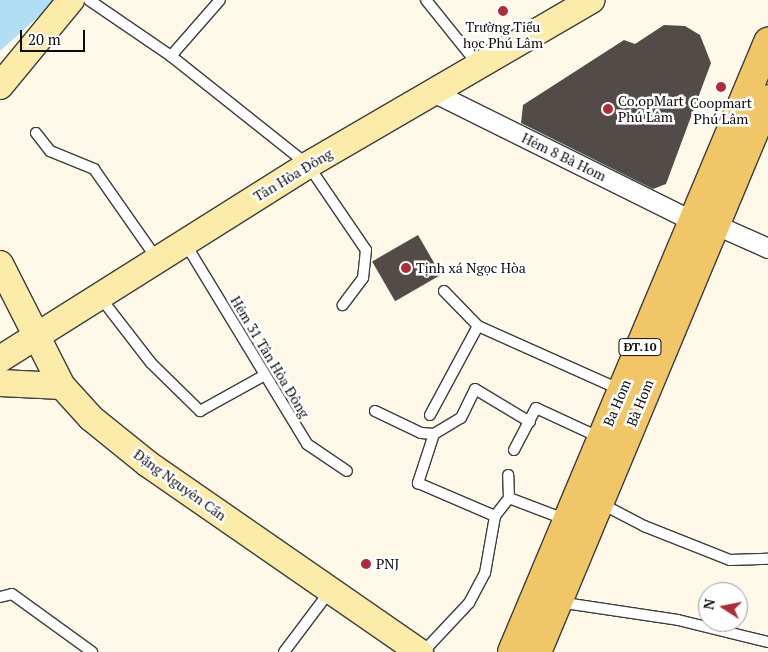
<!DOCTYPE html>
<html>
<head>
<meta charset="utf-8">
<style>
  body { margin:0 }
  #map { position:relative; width:768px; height:652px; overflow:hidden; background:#fef8e9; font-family:"PT Serif",serif }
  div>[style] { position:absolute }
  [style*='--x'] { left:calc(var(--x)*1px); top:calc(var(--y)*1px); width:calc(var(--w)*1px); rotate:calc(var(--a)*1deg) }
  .water>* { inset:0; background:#b1def2 }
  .building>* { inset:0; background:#524b48; transform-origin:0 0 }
  .roads { filter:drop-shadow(1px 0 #3d3d3d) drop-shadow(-1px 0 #3d3d3d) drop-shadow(0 1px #3d3d3d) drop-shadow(0 -1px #3d3d3d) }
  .lane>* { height:10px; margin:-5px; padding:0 5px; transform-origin:5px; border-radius:5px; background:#fff }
  .street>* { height:19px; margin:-9.5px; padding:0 9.5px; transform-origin:9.5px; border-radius:9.5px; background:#fff }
  .secondary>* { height:26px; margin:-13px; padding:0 13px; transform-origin:13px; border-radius:13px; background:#faeca8 }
  .primary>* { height:28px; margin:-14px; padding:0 14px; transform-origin:14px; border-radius:14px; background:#f0c667 }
  .dots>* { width:14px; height:14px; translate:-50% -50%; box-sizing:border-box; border:2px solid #fff; border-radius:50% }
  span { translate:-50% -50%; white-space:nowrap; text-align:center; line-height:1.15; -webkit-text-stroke:5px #fff; paint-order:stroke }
  .shield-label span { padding:1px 4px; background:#fff; border:1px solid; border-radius:4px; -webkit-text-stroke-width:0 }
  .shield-label { font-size:12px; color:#0a0a0a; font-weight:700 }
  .poi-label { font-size:14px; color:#0a0a0a }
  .left { translate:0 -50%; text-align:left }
  .street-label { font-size:14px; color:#0a0a0a }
  .north { position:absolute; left:698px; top:582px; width:50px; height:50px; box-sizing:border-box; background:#fff; border:1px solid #9d9d9d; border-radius:50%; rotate:281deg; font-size:14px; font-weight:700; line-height:20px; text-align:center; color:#0a0a0a }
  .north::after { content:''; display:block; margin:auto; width:18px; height:22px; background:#b12c3b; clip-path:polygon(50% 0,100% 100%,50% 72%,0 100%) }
  .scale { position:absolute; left:20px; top:30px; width:65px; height:22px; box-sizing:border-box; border:2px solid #0a0a0a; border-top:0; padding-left:6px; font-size:15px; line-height:18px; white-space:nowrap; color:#0a0a0a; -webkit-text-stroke:4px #fff; paint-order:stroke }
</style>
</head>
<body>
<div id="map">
  <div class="water">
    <div style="clip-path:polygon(0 0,57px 0,0 51px)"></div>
  </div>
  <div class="building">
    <div style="clip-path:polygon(664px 25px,685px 26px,700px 35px,711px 63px,666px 184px,653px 189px,521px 123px,523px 105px,624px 40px,635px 44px)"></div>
    <div style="left:418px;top:235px;width:46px;height:53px;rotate:60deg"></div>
  </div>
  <div class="roads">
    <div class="lane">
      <div style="--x:89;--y:0;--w:99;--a:34.3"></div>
      <div style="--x:171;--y:56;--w:175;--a:38.5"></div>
      <div style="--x:308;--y:165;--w:103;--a:55.7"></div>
      <div style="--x:366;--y:250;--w:28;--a:96"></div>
      <div style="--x:363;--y:278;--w:34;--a:127"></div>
      <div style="--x:426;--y:0;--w:85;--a:51.2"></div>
      <div style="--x:171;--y:56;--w:74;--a:-48.8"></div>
      <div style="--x:36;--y:133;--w:23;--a:52"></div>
      <div style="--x:50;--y:151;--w:48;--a:22.2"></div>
      <div style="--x:94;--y:169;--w:110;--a:55"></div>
      <div style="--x:185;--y:243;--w:235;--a:58.7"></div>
      <div style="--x:307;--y:444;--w:48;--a:34"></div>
      <div style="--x:444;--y:291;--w:49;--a:45.8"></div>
      <div style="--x:478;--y:326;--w:157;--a:24.1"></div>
      <div style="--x:100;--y:297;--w:83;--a:52.3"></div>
      <div style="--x:151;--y:363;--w:69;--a:44.4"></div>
      <div style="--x:200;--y:411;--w:74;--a:-29"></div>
      <div style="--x:375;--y:411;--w:51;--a:25.6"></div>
      <div style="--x:421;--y:433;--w:13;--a:4"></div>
      <div style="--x:434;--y:434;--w:31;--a:-31"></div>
      <div style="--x:461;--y:418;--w:32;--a:-64"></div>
      <div style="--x:475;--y:389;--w:64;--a:31"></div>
      <div style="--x:430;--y:415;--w:101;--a:-61.7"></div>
      <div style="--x:434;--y:434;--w:52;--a:108.1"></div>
      <div style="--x:418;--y:483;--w:84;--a:23.2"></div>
      <div style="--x:514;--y:450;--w:47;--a:-62.4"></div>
      <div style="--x:536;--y:408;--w:72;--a:24.8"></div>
      <div style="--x:509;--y:498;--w:62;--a:20.8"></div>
      <div style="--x:600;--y:503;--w:50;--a:27.6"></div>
      <div style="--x:644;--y:526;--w:92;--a:21.6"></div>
      <div style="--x:730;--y:560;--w:38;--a:-2"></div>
      <div style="--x:0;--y:597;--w:12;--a:-14"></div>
      <div style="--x:12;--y:594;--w:99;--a:35.9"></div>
      <div style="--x:558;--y:602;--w:121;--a:8.5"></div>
      <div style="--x:678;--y:620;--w:93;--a:13.7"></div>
      <div style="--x:284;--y:652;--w:76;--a:-53"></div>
      <div style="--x:423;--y:652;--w:67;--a:-46.8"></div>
      <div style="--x:469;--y:603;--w:34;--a:-62"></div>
      <div style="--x:485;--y:573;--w:58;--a:-80"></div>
      <div style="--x:495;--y:516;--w:23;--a:-52"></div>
      <div style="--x:509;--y:498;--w:23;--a:-92"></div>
    </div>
    <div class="street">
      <div style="--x:435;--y:93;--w:288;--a:26.4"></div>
      <div style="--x:714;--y:224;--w:59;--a:24"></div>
    </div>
    <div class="secondary">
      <div style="--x:0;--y:86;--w:112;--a:-50.5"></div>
      <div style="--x:0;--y:264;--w:137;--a:63.1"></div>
      <div style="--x:62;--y:386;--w:43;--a:47.8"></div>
      <div style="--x:91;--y:418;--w:73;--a:38.9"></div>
      <div style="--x:148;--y:464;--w:331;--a:34.7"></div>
      <div style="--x:0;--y:359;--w:364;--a:-32.2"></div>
      <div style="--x:308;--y:165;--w:328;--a:-30.2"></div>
      <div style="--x:0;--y:383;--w:62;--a:2.8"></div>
    </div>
    <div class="primary">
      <div style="--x:512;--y:652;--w:662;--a:-67.23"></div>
      <div style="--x:537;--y:652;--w:599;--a:-67.33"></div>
    </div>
  </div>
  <div class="dots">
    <div style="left:503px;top:11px;background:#b12c3b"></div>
    <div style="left:721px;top:87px;background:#b12c3b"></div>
    <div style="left:608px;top:109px;background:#b12c3b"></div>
    <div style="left:406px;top:268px;background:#b12c3b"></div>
    <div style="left:366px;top:564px;background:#b12c3b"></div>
  </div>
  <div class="shield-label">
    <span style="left:640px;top:347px">ĐT.10</span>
  </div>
  <div class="poi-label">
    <span style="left:503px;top:35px">Trường Tiểu<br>học Phú Lâm</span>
    <span class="left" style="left:618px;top:109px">Co.opMart<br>Phú Lâm</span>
    <span style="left:721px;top:111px">Coopmart<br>Phú Lâm</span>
    <span class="left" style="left:416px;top:268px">Tịnh xá Ngọc Hòa</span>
    <span class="left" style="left:376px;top:564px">PNJ</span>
  </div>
  <div class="street-label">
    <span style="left:564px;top:157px;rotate:26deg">Hẻm 8 Bà Hom</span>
    <span style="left:293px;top:175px;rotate:-31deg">Tân Hòa Đông</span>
    <span style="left:270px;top:357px;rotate:59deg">Hẻm 31 Tân Hòa Đông</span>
    <span style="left:617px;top:403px;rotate:-67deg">Ba Hom</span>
    <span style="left:640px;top:403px;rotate:-68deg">Bà Hom</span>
    <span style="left:180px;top:485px;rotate:36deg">Đặng Nguyên Cẩn</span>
  </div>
  <div class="north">N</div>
  <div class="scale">20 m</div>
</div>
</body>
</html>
